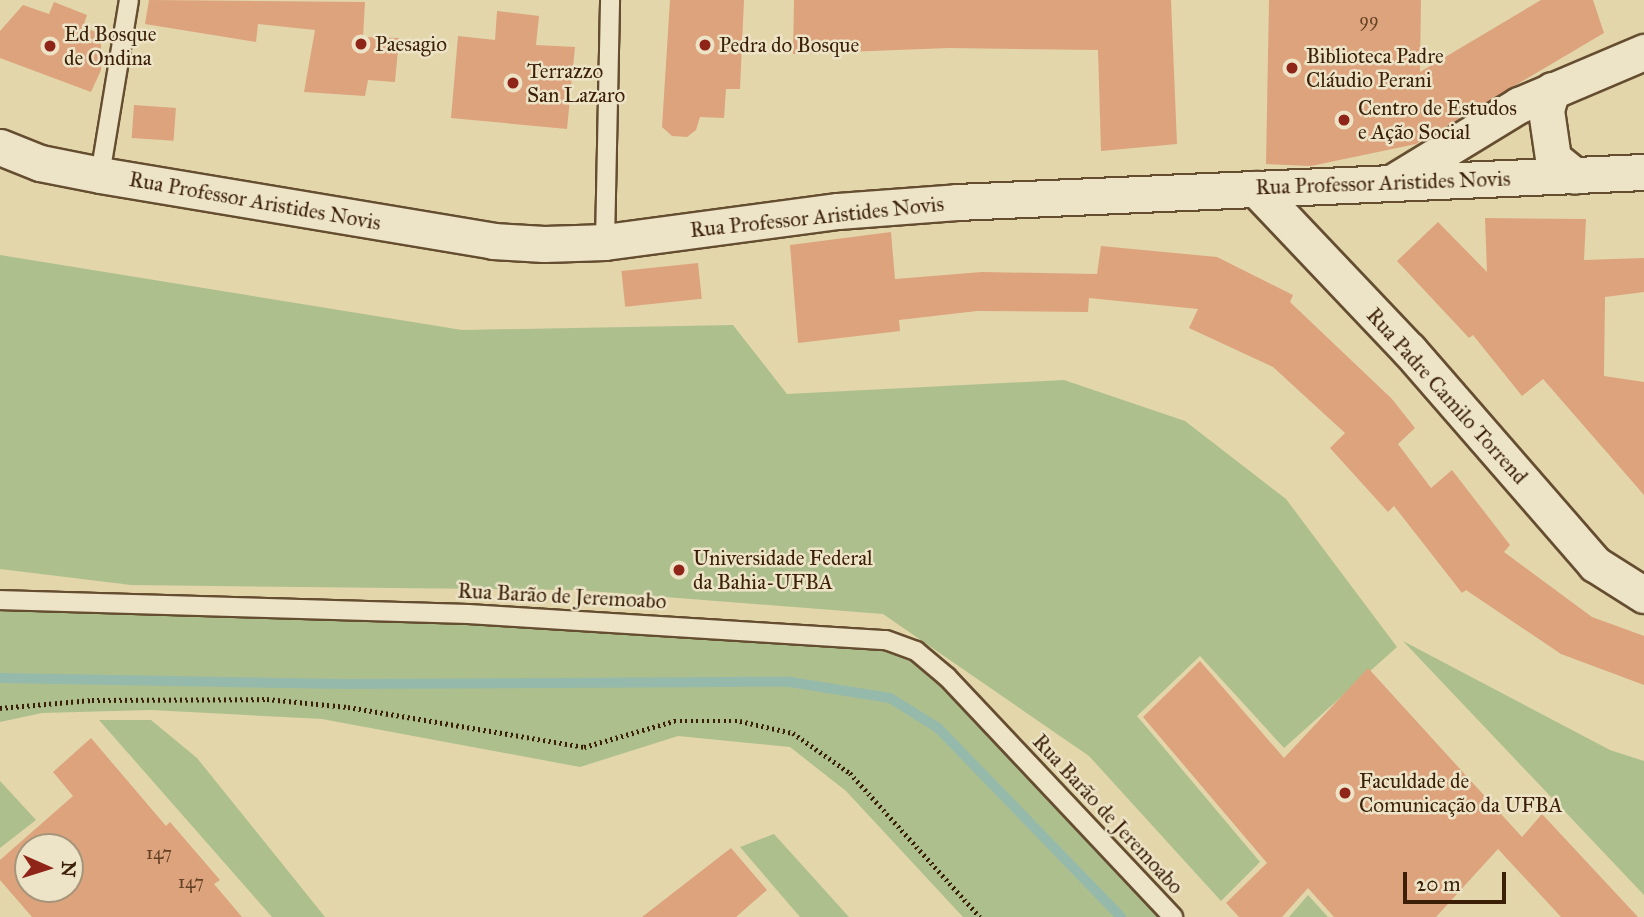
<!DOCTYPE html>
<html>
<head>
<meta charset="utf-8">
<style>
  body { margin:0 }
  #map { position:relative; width:1644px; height:917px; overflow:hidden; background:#e3d6ab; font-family:"IM FELL Great Primer",serif }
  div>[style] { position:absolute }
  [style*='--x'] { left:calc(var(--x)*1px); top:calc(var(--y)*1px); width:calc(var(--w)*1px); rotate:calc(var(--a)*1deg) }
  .green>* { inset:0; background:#aebf8e }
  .stream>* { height:10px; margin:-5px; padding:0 5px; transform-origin:5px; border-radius:5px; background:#95b9ab }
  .building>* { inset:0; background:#dda37d; transform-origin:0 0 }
  .path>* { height:4.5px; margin-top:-2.25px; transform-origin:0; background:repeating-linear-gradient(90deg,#3b1f07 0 2px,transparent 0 5.5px) }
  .roads { filter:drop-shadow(2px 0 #654d30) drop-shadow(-2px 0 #654d30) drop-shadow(0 2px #654d30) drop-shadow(0 -2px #654d30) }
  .lane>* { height:18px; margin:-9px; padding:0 9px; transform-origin:9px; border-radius:9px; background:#ede4c8 }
  .street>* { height:35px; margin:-17.5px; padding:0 17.5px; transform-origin:17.5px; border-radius:17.5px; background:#ede4c8 }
  .dots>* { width:19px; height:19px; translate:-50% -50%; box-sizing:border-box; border:4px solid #ede4c8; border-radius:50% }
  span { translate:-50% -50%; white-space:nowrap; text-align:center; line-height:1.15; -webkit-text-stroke:5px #ede4c8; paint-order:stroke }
  .number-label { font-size:18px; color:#644024 }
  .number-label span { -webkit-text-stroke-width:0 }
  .poi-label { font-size:21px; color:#3b1f07 }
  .left { translate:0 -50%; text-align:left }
  .street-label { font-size:21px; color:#3b1f07 }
  .north { position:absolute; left:14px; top:833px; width:70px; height:70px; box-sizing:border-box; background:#ede4c8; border:2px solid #a6957b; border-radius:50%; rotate:93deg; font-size:19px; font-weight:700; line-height:28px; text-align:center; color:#3b1f07 }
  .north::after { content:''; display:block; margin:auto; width:24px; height:32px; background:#8f2418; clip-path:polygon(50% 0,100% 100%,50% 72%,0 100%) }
  .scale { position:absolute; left:1403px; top:872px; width:103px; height:32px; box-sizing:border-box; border:4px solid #3b1f07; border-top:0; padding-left:9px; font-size:21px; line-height:24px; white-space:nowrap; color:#3b1f07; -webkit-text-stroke:5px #ede4c8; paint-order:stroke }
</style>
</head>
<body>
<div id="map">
  <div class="green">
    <div style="clip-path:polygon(0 255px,462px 330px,733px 325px,787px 394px,1064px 380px,1185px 421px,1286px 499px,1397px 647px,1284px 748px,1200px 656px,1137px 716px,1260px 862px,1221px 901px,1089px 756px,883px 614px,576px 590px,131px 585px,0 569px)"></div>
    <div style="clip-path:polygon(0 600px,468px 614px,916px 651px,1166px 917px,963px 917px,846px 791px,790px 747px,678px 736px,580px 767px,322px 719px,151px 710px,42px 713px,0 722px)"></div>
    <div style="clip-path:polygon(1403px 641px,1610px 750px,1644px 761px,1644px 895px)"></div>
    <div style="clip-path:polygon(99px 720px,151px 720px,197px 758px,325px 917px,272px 917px)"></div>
    <div style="clip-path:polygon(0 781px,36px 820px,0 848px)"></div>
    <div style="clip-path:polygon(774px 834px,849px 917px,800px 917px,740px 847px)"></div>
    <div style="clip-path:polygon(1308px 895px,1328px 917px,1289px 917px)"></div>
  </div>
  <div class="stream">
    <div style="--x:0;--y:678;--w:346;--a:1"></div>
    <div style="--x:346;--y:684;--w:444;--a:-0.3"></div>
    <div style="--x:790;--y:682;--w:101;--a:9.1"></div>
    <div style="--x:890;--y:698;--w:57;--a:32"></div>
    <div style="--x:938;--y:728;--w:263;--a:45.9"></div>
  </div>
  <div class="building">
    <div style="clip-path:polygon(149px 0,365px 2px,363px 37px,399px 38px,395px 82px,368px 80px,365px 96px,304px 92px,315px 30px,258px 24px,256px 42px,145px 24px)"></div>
    <div style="clip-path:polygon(670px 0,744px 0,740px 89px,726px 89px,724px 118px,700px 117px,696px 130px,687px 137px,672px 136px,662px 127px)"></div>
    <div style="clip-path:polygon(794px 0,1171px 0,1177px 144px,1101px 151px,1098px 50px,949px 48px,793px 54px)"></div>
    <div style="clip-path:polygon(1269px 0,1421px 0,1420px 72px,1541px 0,1593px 0,1604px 33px,1416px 144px,1311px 166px,1266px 164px)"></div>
    <div style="clip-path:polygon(54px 2px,87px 15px,83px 27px,101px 34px,101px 70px,91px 92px,0 58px,0 31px,23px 5px,49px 14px)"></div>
    <div style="clip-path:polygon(497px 11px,539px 16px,536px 45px,575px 47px,567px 129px,451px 118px,458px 36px,495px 40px)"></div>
    <div style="left:134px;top:105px;width:42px;height:33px;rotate:4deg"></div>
    <div style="clip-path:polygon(1485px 218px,1586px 219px,1584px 260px,1644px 258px,1644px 292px,1605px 297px,1604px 376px,1644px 382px,1644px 495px,1543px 379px,1522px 396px,1473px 335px,1469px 338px,1397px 261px,1438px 222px,1487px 272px)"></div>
    <div style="clip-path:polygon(891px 232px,895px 279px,982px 272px,1097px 274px,1101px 246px,1217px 257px,1293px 295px,1290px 302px,1392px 399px,1415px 428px,1398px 444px,1431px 488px,1452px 470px,1510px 545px,1504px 552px,1592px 617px,1644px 636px,1644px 685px,1561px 654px,1466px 590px,1462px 593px,1394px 506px,1388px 512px,1330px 448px,1345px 433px,1273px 367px,1189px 328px,1198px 309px,1089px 298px,1088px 312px,977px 311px,899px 320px,900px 331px,798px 343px,790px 245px)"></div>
    <div style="left:698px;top:263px;width:36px;height:77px;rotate:84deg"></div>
    <div style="clip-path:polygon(1200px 661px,1284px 758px,1368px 668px,1522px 837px,1542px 814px,1638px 917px,1561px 917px,1498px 849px,1436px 917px,1334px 917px,1308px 888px,1282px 917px,1239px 917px,1226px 903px,1267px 863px,1143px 717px)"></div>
    <div style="clip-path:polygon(evenodd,91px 738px,166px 826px,170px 822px,220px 880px,214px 884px,242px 917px,32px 917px,0 880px,0 860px,73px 796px,53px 772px,91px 738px,28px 847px,70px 847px,70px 889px,28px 889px,28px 847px)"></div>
    <div style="clip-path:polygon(731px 848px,767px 890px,736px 917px,642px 917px)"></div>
  </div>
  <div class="path">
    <div style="--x:0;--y:708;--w:92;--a:-5"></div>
    <div style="--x:92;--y:700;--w:175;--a:-0.3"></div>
    <div style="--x:267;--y:699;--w:81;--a:5.6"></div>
    <div style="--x:348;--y:707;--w:239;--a:9.6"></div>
    <div style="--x:584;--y:747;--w:94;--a:-16.1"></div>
    <div style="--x:674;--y:721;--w:66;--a:0"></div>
    <div style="--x:740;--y:721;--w:54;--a:12.8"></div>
    <div style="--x:793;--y:733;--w:70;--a:35.1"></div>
    <div style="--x:850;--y:773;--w:194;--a:47.9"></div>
  </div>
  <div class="roads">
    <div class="lane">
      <div style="--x:100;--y:175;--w:177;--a:-80.6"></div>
      <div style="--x:605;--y:242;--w:242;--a:-88.8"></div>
      <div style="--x:0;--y:600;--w:468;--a:1.7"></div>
      <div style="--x:468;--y:614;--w:419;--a:3.6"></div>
      <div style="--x:886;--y:640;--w:32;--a:20"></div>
      <div style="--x:916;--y:651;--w:40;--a:40"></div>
      <div style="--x:947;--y:677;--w:330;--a:46.7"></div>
    </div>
    <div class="street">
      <div style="--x:1552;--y:90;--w:21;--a:107"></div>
      <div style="--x:1546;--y:110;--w:49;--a:81.7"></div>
      <div style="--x:1553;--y:158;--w:28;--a:39"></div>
      <div style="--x:0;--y:147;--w:43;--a:21.8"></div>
      <div style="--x:40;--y:163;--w:61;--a:11.3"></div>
      <div style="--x:100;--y:175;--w:399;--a:9.5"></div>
      <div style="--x:493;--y:241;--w:51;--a:3.4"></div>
      <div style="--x:544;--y:244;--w:61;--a:-1.9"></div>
      <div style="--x:605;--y:242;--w:235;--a:-7.6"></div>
      <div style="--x:838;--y:211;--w:119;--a:-4.3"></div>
      <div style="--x:957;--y:202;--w:688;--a:-2.5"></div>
      <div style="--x:1396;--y:180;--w:144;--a:-31.4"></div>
      <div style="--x:1519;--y:105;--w:136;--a:-23"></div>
      <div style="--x:1256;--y:189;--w:222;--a:46.5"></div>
      <div style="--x:1409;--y:350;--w:284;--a:49"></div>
      <div style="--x:1595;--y:564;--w:58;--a:32.3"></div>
    </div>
  </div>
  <div class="dots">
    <div style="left:361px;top:44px;background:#8f2418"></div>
    <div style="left:705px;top:45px;background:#8f2418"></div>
    <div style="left:50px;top:46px;background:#8f2418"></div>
    <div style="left:1292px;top:68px;background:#8f2418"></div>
    <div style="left:513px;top:83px;background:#8f2418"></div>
    <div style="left:1344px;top:120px;background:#8f2418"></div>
    <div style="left:679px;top:570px;background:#8f2418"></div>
    <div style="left:1345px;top:793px;background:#8f2418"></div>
  </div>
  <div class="number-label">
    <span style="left:1369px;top:20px">99</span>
    <span style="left:159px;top:853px">147</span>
    <span style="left:191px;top:882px">147</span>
  </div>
  <div class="poi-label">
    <span class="left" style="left:64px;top:46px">Ed Bosque<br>de Ondina</span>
    <span class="left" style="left:375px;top:44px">Paesagio</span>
    <span class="left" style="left:719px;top:45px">Pedra do Bosque</span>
    <span class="left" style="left:1306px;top:68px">Biblioteca Padre<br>Cláudio Perani</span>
    <span class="left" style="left:527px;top:83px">Terrazzo<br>San Lazaro</span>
    <span class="left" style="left:1358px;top:120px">Centro de Estudos<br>e Ação Social</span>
    <span class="left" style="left:693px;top:570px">Universidade Federal<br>da Bahia-UFBA</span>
    <span class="left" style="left:1359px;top:793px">Faculdade de<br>Comunicação da UFBA</span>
  </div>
  <div class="street-label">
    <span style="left:1383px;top:183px;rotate:-2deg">Rua Professor Aristides Novis</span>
    <span style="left:255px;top:201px;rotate:10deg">Rua Professor Aristides Novis</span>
    <span style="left:817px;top:217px;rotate:-6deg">Rua Professor Aristides Novis</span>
    <span style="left:1447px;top:396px;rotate:48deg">Rua Padre Camilo Torrend</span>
    <span style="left:562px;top:596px;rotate:3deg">Rua Barão de Jeremoabo</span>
    <span style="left:1108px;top:814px;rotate:47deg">Rua Barão de Jeremoabo</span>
  </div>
  <div class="north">N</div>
  <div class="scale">20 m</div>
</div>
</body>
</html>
